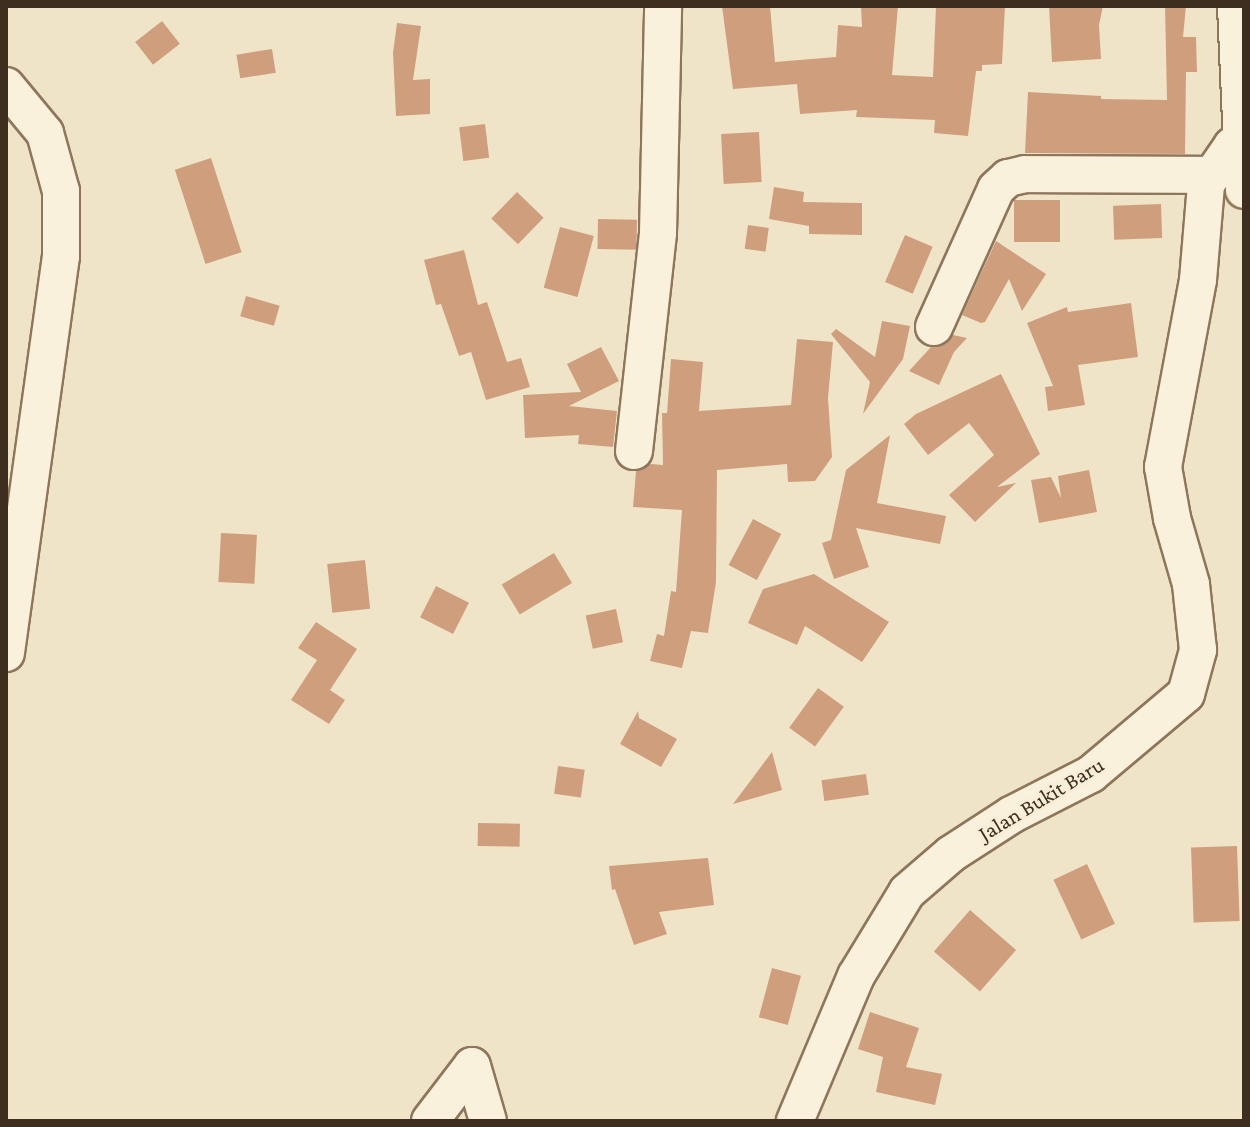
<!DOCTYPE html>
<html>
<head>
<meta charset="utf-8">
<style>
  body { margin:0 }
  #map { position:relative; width:1250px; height:1127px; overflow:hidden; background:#f0e4c8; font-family:"Crimson Pro",serif }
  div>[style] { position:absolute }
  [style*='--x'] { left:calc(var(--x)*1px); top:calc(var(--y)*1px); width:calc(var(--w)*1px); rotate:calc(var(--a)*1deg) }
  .building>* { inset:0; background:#cf9f7d; transform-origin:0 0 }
  .roads { filter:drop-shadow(2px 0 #8d765c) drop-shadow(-2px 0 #8d765c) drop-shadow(0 2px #8d765c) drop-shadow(0 -2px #8d765c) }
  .minor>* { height:36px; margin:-18px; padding:0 18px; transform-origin:18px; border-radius:18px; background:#faf1dc }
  span { translate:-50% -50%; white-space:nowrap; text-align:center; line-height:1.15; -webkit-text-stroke:6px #f7eed8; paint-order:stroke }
  .street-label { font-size:22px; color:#3d2e20 }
  .frame { position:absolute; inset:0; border:8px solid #3d2e20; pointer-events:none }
</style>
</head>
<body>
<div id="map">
  <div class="building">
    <div style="clip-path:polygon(722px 6px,770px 6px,775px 62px,836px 57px,838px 25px,862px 27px,861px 6px,898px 6px,892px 75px,933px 77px,936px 6px,1005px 6px,1002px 64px,982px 65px,982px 71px,976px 71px,968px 136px,934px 133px,935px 120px,856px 117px,857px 110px,800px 114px,797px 84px,733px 89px)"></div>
    <div style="clip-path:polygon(1049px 6px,1103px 6px,1099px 25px,1101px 59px,1052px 62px)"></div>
    <div style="clip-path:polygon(1165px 6px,1186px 6px,1183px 37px,1196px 37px,1197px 72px,1186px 72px,1185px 154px,1025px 153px,1028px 92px,1101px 96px,1101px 99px,1167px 100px)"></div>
    <div style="left:162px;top:21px;width:29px;height:34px;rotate:52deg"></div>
    <div style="clip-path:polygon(397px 23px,421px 26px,413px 80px,430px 79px,430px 114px,396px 116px,393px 53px)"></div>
    <div style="left:272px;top:49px;width:24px;height:36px;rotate:81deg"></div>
    <div style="left:485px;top:124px;width:34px;height:26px;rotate:83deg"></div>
    <div style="left:759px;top:132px;width:50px;height:38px;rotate:87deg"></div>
    <div style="left:211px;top:158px;width:99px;height:38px;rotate:72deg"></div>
    <div style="clip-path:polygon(774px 187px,804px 192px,803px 202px,862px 203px,862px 235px,809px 234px,809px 226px,769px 219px)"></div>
    <div style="left:517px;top:192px;width:37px;height:37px;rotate:44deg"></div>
    <div style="left:1060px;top:200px;width:42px;height:46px;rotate:90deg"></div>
    <div style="left:1161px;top:204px;width:34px;height:48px;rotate:88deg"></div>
    <div style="left:598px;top:219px;width:39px;height:30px;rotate:1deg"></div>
    <div style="left:748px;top:225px;width:21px;height:24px;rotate:8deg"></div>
    <div style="left:560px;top:227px;width:35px;height:63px;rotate:15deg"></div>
    <div style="left:905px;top:235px;width:30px;height:51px;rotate:23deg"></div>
    <div style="clip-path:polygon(996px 241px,1046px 274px,1022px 311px,1009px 279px,985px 322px,981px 323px,962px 315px)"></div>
    <div style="clip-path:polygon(464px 250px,478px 305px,487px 302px,507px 362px,521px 358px,530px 387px,486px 400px,471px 352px,459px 356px,441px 304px,436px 305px,424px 260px)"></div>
    <div style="left:246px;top:296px;width:35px;height:21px;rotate:16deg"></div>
    <div style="clip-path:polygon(1131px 303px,1138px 357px,1078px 365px,1085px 405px,1048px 411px,1045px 387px,1053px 386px,1027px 323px,1067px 307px,1068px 312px)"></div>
    <div style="clip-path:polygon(882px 321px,910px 326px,903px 359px,863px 414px,870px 382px,831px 334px,836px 329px,875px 357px)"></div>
    <div style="clip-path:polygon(953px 335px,967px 338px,954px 352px,939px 385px,909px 371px,931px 347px,946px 344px)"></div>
    <div style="clip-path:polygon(797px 339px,833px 342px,828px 398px,832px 457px,815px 481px,788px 482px,787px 464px,717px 470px,716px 582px,708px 633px,691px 631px,682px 668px,650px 661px,657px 634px,664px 636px,671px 591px,676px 592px,682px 510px,633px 507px,636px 471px,651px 464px,663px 465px,662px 413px,667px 413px,671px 359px,703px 362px,699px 411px,791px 405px)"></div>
    <div style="clip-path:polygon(601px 347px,619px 381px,569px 406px,617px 411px,613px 447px,578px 444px,579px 435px,525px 438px,523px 395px,581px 392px,567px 364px)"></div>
    <div style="clip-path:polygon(1001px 374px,1040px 454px,997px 487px,1016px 483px,975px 522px,949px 495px,994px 455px,969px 423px,928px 455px,904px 424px,916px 414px)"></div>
    <div style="clip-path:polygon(890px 435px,877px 503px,946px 516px,940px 544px,856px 528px,869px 567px,834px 579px,822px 543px,831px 540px,846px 470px)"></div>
    <div style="clip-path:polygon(1089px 470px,1097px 512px,1039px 523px,1031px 480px,1051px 477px,1061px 498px,1058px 476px)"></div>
    <div style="left:753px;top:519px;width:32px;height:52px;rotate:28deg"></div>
    <div style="left:221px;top:533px;width:36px;height:49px;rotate:3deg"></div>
    <div style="left:554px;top:553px;width:35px;height:61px;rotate:59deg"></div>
    <div style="left:365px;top:560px;width:49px;height:38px;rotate:84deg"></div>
    <div style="clip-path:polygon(814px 574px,889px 622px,862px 662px,805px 626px,797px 645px,748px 623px,763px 589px)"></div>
    <div style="left:436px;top:586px;width:37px;height:35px;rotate:27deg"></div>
    <div style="left:616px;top:609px;width:34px;height:31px;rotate:78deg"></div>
    <div style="clip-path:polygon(316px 622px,357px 649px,330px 690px,345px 700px,329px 724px,291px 700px,317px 660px,298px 648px)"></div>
    <div style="left:818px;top:688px;width:32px;height:49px;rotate:36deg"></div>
    <div style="clip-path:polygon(638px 711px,639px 718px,677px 739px,661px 767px,620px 744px)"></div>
    <div style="clip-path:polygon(772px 752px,782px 790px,733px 804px)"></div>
    <div style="left:558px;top:766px;width:27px;height:28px;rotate:8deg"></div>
    <div style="left:866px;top:774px;width:21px;height:45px;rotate:82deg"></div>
    <div style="left:478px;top:823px;width:42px;height:23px;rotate:1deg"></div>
    <div style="left:1237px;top:846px;width:75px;height:46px;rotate:88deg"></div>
    <div style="clip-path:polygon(708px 858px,714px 905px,659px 912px,667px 934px,634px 945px,615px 889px,612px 890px,609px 866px)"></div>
    <div style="left:1087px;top:864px;width:66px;height:37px;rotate:65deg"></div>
    <div style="left:970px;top:910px;width:61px;height:55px;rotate:41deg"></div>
    <div style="left:772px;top:968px;width:30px;height:51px;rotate:15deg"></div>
    <div style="clip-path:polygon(870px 1012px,919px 1028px,906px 1067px,942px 1074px,935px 1105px,876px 1092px,883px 1057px,858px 1049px)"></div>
  </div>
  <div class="roads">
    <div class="minor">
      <div style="--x:1236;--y:6;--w:184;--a:87.5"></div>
      <div style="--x:6;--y:86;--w:61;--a:50.3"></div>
      <div style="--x:45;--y:133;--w:60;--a:74.6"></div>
      <div style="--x:61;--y:191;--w:65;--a:90"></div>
      <div style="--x:61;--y:256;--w:401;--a:97.9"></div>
      <div style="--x:934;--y:327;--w:151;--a:-65.8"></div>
      <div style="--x:996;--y:189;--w:16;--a:-43"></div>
      <div style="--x:1008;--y:178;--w:17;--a:-13"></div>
      <div style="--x:1025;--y:174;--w:187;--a:0.3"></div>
      <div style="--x:634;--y:451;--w:219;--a:-83.7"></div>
      <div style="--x:658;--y:233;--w:227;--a:-88.7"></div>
      <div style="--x:430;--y:1121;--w:69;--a:-52.6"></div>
      <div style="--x:472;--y:1066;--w:57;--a:73.8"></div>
      <div style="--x:795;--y:1121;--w:157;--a:-67.2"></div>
      <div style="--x:856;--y:976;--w:98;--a:-58.7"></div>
      <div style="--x:907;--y:892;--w:58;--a:-40.8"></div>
      <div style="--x:951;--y:854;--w:72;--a:-33"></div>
      <div style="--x:1011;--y:815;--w:90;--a:-27.1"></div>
      <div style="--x:1091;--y:774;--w:124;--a:-40.1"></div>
      <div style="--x:1186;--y:694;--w:46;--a:-74.7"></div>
      <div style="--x:1198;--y:650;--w:66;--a:-96.1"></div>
      <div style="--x:1191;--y:584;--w:69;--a:-106.1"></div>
      <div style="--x:1172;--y:518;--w:52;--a:-100"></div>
      <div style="--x:1163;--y:467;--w:190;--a:-79.4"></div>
      <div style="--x:1198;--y:280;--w:96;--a:-85.2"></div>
      <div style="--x:1206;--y:184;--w:46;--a:-55.6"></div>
      <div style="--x:1232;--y:146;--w:11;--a:-34"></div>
    </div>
  </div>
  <div class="street-label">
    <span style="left:1041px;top:799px;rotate:-31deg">Jalan Bukit Baru</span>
  </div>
  <div class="frame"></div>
</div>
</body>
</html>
